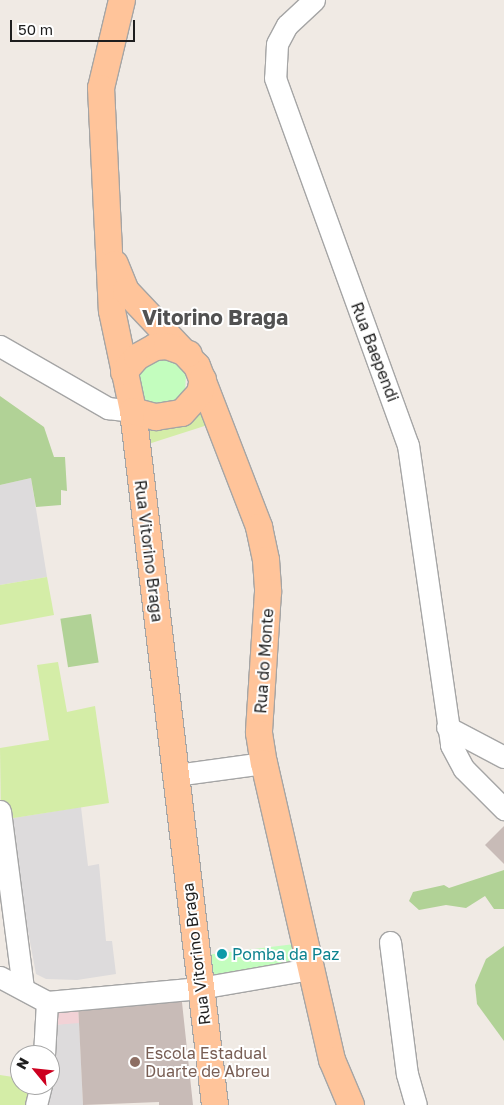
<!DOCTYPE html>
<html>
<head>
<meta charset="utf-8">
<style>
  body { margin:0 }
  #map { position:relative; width:504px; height:1105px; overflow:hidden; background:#f0eae4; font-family:"Golos Text",sans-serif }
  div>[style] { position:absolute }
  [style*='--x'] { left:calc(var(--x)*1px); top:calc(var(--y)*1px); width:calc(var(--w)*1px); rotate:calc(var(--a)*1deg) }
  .residential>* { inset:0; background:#dddbdc }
  .commercial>* { inset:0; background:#f2d2d6 }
  .grass>* { inset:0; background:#d4eda7 }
  .forest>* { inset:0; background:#b1d296; transform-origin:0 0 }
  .park>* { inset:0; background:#c3fdbe; transform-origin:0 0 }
  .building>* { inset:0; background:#c8bbb7 }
  .roads { filter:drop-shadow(1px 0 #a5a5a5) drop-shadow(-1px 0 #a5a5a5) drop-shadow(0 1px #a5a5a5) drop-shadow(0 -1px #a5a5a5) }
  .minor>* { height:21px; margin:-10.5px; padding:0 10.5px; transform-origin:10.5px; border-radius:10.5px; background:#fff }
  .major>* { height:26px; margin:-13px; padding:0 13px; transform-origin:13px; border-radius:13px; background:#ffc49a }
  .dots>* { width:14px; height:14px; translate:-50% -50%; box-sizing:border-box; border:2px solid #fff; border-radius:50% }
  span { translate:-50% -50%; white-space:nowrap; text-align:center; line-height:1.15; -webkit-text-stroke:4px #fff; paint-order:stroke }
  .street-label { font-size:16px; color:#1e1e1e }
  .culture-label { font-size:16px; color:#0d838f }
  .left { translate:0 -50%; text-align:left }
  .education-label { font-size:16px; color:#785e54 }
  .district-label { font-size:21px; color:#515151; font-weight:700 }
  .north { position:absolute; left:10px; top:1045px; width:50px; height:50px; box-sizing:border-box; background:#fff; border:1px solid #a5a5a5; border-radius:50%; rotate:298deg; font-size:14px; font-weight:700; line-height:20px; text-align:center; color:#1e1e1e }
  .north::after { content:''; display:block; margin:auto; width:18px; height:22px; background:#cd0020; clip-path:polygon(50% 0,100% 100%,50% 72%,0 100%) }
  .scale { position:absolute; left:10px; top:20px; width:125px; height:22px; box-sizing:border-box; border:2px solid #1e1e1e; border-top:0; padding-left:6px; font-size:15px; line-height:18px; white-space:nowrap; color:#1e1e1e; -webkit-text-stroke:4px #fff; paint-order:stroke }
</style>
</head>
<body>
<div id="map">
  <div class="residential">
    <div style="clip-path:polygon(31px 478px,47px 577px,0 585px,0 485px)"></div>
    <div style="clip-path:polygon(81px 807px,88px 866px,99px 864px,106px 941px,112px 941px,116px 974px,77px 980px,46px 979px,36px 974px,7px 819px)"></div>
    <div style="clip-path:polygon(79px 1022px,83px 1105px,43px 1105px,50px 1085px,54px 1025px)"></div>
  </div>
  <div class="commercial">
    <div style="clip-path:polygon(78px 1003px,79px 1023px,54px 1025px,57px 1010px)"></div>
  </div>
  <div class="grass">
    <div style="clip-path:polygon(195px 407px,217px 422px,139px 447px,141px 416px)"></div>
    <div style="clip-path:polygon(47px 577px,54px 615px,0 625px,0 585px)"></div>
    <div style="clip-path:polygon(58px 662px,67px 712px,95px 706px,109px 803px,1px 820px,0 748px,49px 740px,37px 665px)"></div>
    <div style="clip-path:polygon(0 1075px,20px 1078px,20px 1085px,35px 1085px,30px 1105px,0 1105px)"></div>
  </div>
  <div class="forest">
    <div style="clip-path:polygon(0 396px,44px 427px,54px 457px,65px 457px,67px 491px,61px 490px,61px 505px,36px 507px,31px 478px,0 485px)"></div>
    <div style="left:91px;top:614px;width:49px;height:31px;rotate:81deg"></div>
    <div style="clip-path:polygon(504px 870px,504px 909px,494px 909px,485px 896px,466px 908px,446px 905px,419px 910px,409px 901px,413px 892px,444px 885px,449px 888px)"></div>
    <div style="clip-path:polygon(504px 946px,504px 1041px,477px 1004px,475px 985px,486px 959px)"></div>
  </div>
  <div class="park">
    <div style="clip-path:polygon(158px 355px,181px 365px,186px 374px,185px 392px,174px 406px,140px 401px,134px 376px)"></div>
    <div style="left:303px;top:943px;width:24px;height:106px;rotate:83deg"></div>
  </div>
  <div class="building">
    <div style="clip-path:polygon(504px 826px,504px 864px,485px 845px)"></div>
    <div style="clip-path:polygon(181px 993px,193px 1105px,159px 1105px,159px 1102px,83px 1105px,78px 1003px)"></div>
  </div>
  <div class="roads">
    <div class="minor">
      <div style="--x:314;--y:0;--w:37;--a:137"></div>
      <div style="--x:287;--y:25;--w:21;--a:118"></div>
      <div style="--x:277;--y:44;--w:34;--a:93"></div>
      <div style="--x:275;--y:78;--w:390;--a:70.1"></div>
      <div style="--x:408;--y:445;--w:303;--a:81.8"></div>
      <div style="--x:451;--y:745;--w:27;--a:62"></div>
      <div style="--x:464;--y:769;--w:57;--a:45"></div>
      <div style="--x:0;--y:346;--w:125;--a:29.9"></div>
      <div style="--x:108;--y:408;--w:25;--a:7"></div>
      <div style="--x:447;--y:727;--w:64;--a:27.8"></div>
      <div style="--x:176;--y:775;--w:89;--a:-7.8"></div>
      <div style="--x:0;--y:811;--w:179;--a:82.6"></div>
      <div style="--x:390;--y:942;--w:133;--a:82.7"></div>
      <div style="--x:407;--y:1074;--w:32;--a:74"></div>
      <div style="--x:0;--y:977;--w:53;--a:28"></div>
      <div style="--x:47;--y:1002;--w:154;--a:-5.2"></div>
      <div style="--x:200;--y:988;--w:112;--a:-9.8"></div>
      <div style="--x:44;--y:1055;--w:53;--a:-86.8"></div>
      <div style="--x:36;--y:1105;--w:21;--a:-76"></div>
    </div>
    <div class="major">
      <div style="--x:122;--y:0;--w:90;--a:103.4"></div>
      <div style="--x:101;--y:88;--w:223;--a:87.2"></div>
      <div style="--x:112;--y:311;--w:102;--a:78.1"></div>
      <div style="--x:133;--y:411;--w:699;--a:83.26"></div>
      <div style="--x:115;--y:264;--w:29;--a:68"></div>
      <div style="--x:126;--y:291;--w:103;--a:46.6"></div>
      <div style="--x:197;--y:366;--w:173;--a:68.9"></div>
      <div style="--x:259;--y:527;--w:34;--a:78"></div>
      <div style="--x:266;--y:560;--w:32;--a:86"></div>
      <div style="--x:268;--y:592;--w:141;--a:93.7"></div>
      <div style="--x:259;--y:733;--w:30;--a:81"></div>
      <div style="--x:264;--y:763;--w:305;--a:77.1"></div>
      <div style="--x:332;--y:1060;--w:49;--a:67.1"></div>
      <div style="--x:124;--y:372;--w:20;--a:-49"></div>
      <div style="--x:137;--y:357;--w:21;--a:-29"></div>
      <div style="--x:155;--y:347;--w:12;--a:-5"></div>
      <div style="--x:167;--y:346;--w:23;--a:20"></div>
      <div style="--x:133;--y:411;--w:24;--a:15"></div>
      <div style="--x:156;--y:417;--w:26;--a:-9"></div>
      <div style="--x:182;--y:413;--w:27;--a:-48"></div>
      <div style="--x:200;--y:393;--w:14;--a:-78"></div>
    </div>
  </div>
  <div class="dots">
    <div style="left:222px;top:954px;background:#0f9aa8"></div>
    <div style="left:135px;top:1062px;background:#8d6e63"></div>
  </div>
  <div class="street-label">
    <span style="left:375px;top:352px;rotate:69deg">Rua Baependi</span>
    <span style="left:149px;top:551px;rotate:83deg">Rua Vitorino Braga</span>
    <span style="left:264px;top:661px;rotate:-86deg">Rua do Monte</span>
    <span style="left:196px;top:954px;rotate:-97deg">Rua Vitorino Braga</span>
  </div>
  <div class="culture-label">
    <span class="left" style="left:232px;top:954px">Pomba da Paz</span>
  </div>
  <div class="education-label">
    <span class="left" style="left:145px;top:1062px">Escola Estadual<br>Duarte de Abreu</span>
  </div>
  <div class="district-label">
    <span style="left:215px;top:317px">Vitorino Braga</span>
  </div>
  <div class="north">N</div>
  <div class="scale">50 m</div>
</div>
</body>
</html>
